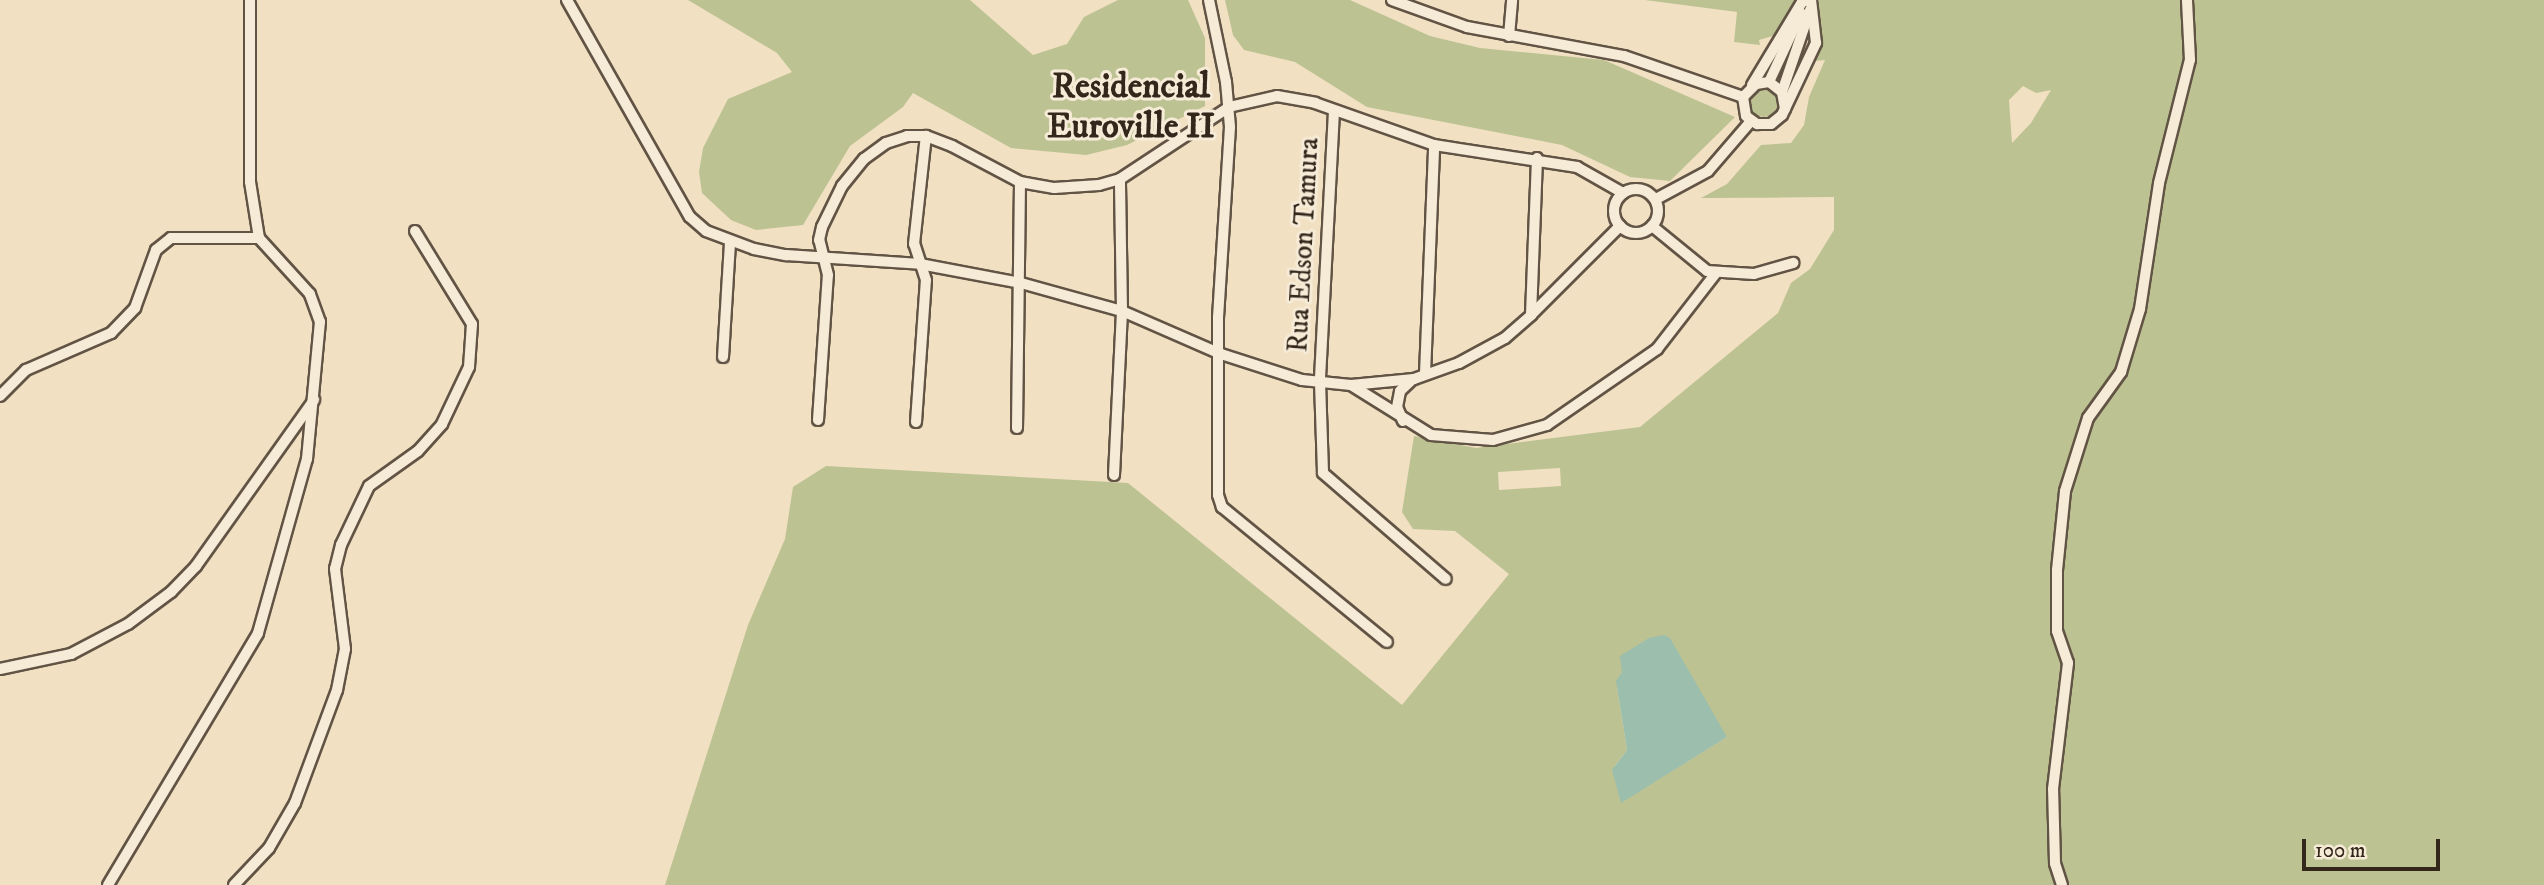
<!DOCTYPE html>
<html>
<head>
<meta charset="utf-8">
<style>
  body { margin:0 }
  #map { position:relative; width:2544px; height:885px; overflow:hidden; background:#f1e0c2; font-family:"IM FELL DW Pica",serif }
  div>[style] { position:absolute }
  [style*='--x'] { left:calc(var(--x)*1px); top:calc(var(--y)*1px); width:calc(var(--w)*1px); rotate:calc(var(--a)*1deg) }
  .green>* { inset:0; background:#bcc292 }
  .round { border-radius:50% }
  .water>* { inset:0; background:#9cbead }
  .roads { filter:drop-shadow(2px 0 #625445) drop-shadow(-2px 0 #625445) drop-shadow(0 2px #625445) drop-shadow(0 -2px #625445) }
  .minor>* { height:10px; margin:-5px; padding:0 5px; transform-origin:5px; border-radius:5px; background:#f6ebd7 }
  .minor>.ring { margin:-5px; padding:0; box-sizing:content-box; background:none; border:10px solid #f6ebd7; border-radius:50% }
  span { translate:-50% -50%; white-space:nowrap; text-align:center; line-height:1.15; -webkit-text-stroke:6px #f6ebd7; paint-order:stroke }
  .street-label { font-size:28px; color:#33261b }
  .district-label { font-size:35px; color:#33261b; font-weight:700 }
  .scale { position:absolute; left:2302px; top:839px; width:138px; height:32px; box-sizing:border-box; border:4px solid #33261b; border-top:0; padding-left:9px; font-size:21px; line-height:24px; white-space:nowrap; color:#33261b; -webkit-text-stroke:5px #f6ebd7; paint-order:stroke }
</style>
</head>
<body>
<div id="map">
  <div class="green">
    <div style="clip-path:polygon(688px 0,970px 0,1033px 55px,1067px 44px,1084px 17px,1118px 0,1188px 0,1205px 38px,1205px 106px,1127px 145px,1086px 155px,1011px 148px,913px 93px,903px 107px,850px 146px,803px 225px,756px 230px,731px 220px,702px 193px,699px 172px,703px 148px,728px 99px,792px 72px,777px 53px)"></div>
    <div style="clip-path:polygon(1225px 0,1350px 0,1430px 36px,1480px 48px,1604px 60px,1735px 117px,1670px 181px,1630px 177px,1562px 145px,1367px 107px,1295px 62px,1244px 50px,1233px 35px)"></div>
    <div style="clip-path:polygon(1645px 0,1799px 0,1776px 35px,1759px 40px,1760px 45px,1734px 42px,1737px 12px)"></div>
    <div style="clip-path:polygon(evenodd,1819px 0,2544px 0,2544px 885px,665px 885px,748px 625px,785px 539px,793px 487px,826px 466px,1128px 483px,1402px 705px,1509px 574px,1455px 531px,1413px 529px,1402px 512px,1414px 436px,1476px 448px,1640px 427px,1778px 313px,1791px 283px,1810px 269px,1834px 230px,1834px 197px,1701px 198px,1727px 184px,1761px 145px,1791px 143px,1804px 125px,1809px 97px,1825px 60px,1814px 61px,1819px 0,2023px 86px,2036px 93px,2051px 90px,2031px 123px,2012px 143px,2009px 100px,2023px 86px,1819px 0,1560px 468px,1561px 486px,1499px 490px,1498px 472px,1560px 468px,1819px 0,1622px 672px,1727px 737px,1621px 802px,1615px 766px,1627px 750px,1617px 687px,1622px 672px)"></div>
    <div class="round" style="left:1749px;top:87px;width:30px;height:30px"></div>
  </div>
  <div class="water">
    <div style="clip-path:polygon(1664px 635px,1670px 638px,1727px 737px,1621px 803px,1612px 770px,1627px 750px,1616px 681px,1622px 672px,1620px 656px,1649px 638px)"></div>
  </div>
  <div class="roads">
    <div class="minor">
      <div style="--x:567;--y:0;--w:249;--a:60.5"></div>
      <div style="--x:690;--y:217;--w:21;--a:41"></div>
      <div style="--x:706;--y:231;--w:51;--a:20.6"></div>
      <div style="--x:754;--y:249;--w:33;--a:11"></div>
      <div style="--x:786;--y:255;--w:134;--a:3.8"></div>
      <div style="--x:920;--y:264;--w:103;--a:10.7"></div>
      <div style="--x:1021;--y:283;--w:105;--a:15.5"></div>
      <div style="--x:1122;--y:311;--w:108;--a:23.5"></div>
      <div style="--x:1221;--y:354;--w:85;--a:17.8"></div>
      <div style="--x:1302;--y:380;--w:49;--a:5.8"></div>
      <div style="--x:1351;--y:385;--w:63;--a:-5.4"></div>
      <div style="--x:1414;--y:379;--w:48;--a:-19.6"></div>
      <div style="--x:1459;--y:363;--w:52;--a:-28.5"></div>
      <div style="--x:1505;--y:338;--w:35;--a:-41"></div>
      <div style="--x:1531;--y:315;--w:126;--a:-45"></div>
      <div style="--x:1209;--y:0;--w:84;--a:78.3"></div>
      <div style="--x:1226;--y:82;--w:45;--a:84.9"></div>
      <div style="--x:1230;--y:127;--w:190;--a:93.6"></div>
      <div style="--x:1218;--y:317;--w:178;--a:90"></div>
      <div style="--x:1218;--y:495;--w:13;--a:72"></div>
      <div style="--x:1222;--y:507;--w:213;--a:39.3"></div>
      <div style="--x:1392;--y:0;--w:80;--a:19.8"></div>
      <div style="--x:1467;--y:27;--w:160;--a:10.5"></div>
      <div style="--x:1624;--y:56;--w:126;--a:19"></div>
      <div style="--x:1509;--y:36;--w:36;--a:-85"></div>
      <div style="--x:1769;--y:82;--w:76;--a:-65.1"></div>
      <div style="--x:1752;--y:85;--w:97;--a:-58.9"></div>
      <div style="--x:1802;--y:2;--w:7;--a:-16"></div>
      <div style="--x:1782;--y:92;--w:87;--a:-71.1"></div>
      <div style="--x:1785;--y:109;--w:17;--a:-100"></div>
      <div style="--x:1782;--y:92;--w:16;--a:-142"></div>
      <div style="--x:1769;--y:82;--w:13;--a:171"></div>
      <div style="--x:1756;--y:84;--w:18;--a:135"></div>
      <div style="--x:1743;--y:97;--w:19;--a:81"></div>
      <div style="--x:1746;--y:116;--w:14;--a:36"></div>
      <div style="--x:1757;--y:124;--w:14;--a:0"></div>
      <div style="--x:1771;--y:124;--w:14;--a:-39"></div>
      <div style="--x:1782;--y:115;--w:80;--a:-64.7"></div>
      <div style="--x:1816;--y:43;--w:43;--a:-96.6"></div>
      <div style="--x:1334;--y:111;--w:271;--a:93"></div>
      <div style="--x:1320;--y:382;--w:91;--a:88.1"></div>
      <div style="--x:1323;--y:473;--w:162;--a:40.8"></div>
      <div class="ring" style="left:1614px;top:189px;width:34px;height:34px"></div>
      <div style="--x:1656;--y:199;--w:59;--a:-28.3"></div>
      <div style="--x:1708;--y:171;--w:66;--a:-49.3"></div>
      <div style="--x:1652;--y:226;--w:71;--a:39.3"></div>
      <div style="--x:1707;--y:271;--w:47;--a:3.7"></div>
      <div style="--x:1754;--y:274;--w:41;--a:-15.8"></div>
      <div style="--x:1531;--y:315;--w:157;--a:-87.8"></div>
      <div style="--x:723;--y:357;--w:115;--a:-86.5"></div>
      <div style="--x:1425;--y:374;--w:229;--a:-87.7"></div>
      <div style="--x:1351;--y:385;--w:94;--a:32"></div>
      <div style="--x:1431;--y:435;--w:62;--a:4.6"></div>
      <div style="--x:1493;--y:440;--w:56;--a:-15.5"></div>
      <div style="--x:1547;--y:425;--w:134;--a:-34.6"></div>
      <div style="--x:1657;--y:349;--w:96;--a:-52.2"></div>
      <div style="--x:0;--y:396;--w:37;--a:-45"></div>
      <div style="--x:26;--y:370;--w:93;--a:-23.5"></div>
      <div style="--x:111;--y:333;--w:35;--a:-46"></div>
      <div style="--x:135;--y:308;--w:62;--a:-70.1"></div>
      <div style="--x:156;--y:250;--w:19;--a:-39"></div>
      <div style="--x:171;--y:238;--w:88;--a:0"></div>
      <div style="--x:818;--y:420;--w:145;--a:-86.1"></div>
      <div style="--x:828;--y:275;--w:36;--a:-104"></div>
      <div style="--x:819;--y:240;--w:13;--a:-77"></div>
      <div style="--x:822;--y:227;--w:46;--a:-64"></div>
      <div style="--x:842;--y:186;--w:35;--a:-51"></div>
      <div style="--x:864;--y:159;--w:27;--a:-36"></div>
      <div style="--x:886;--y:143;--w:22;--a:-18"></div>
      <div style="--x:907;--y:136;--w:19;--a:0"></div>
      <div style="--x:926;--y:136;--w:28;--a:21"></div>
      <div style="--x:952;--y:146;--w:77;--a:27.9"></div>
      <div style="--x:1020;--y:182;--w:35;--a:10"></div>
      <div style="--x:1054;--y:188;--w:45;--a:-3.8"></div>
      <div style="--x:1099;--y:185;--w:22;--a:-16"></div>
      <div style="--x:1120;--y:179;--w:131;--a:-33.4"></div>
      <div style="--x:1229;--y:107;--w:49;--a:-12.9"></div>
      <div style="--x:1277;--y:96;--w:39;--a:10"></div>
      <div style="--x:1315;--y:103;--w:126;--a:19.4"></div>
      <div style="--x:1434;--y:145;--w:145;--a:8.7"></div>
      <div style="--x:1577;--y:167;--w:53;--a:29.5"></div>
      <div style="--x:1403;--y:421;--w:15;--a:-113"></div>
      <div style="--x:1397;--y:407;--w:16;--a:-79"></div>
      <div style="--x:1400;--y:391;--w:16;--a:-43"></div>
      <div style="--x:916;--y:422;--w:142;--a:-86"></div>
      <div style="--x:926;--y:280;--w:38;--a:-108"></div>
      <div style="--x:914;--y:244;--w:109;--a:-83.7"></div>
      <div style="--x:1017;--y:428;--w:246;--a:-89.3"></div>
      <div style="--x:1114;--y:475;--w:164;--a:-87.2"></div>
      <div style="--x:1122;--y:311;--w:132;--a:-90.9"></div>
      <div style="--x:0;--y:669;--w:73;--a:-11.9"></div>
      <div style="--x:71;--y:654;--w:64;--a:-27.8"></div>
      <div style="--x:128;--y:624;--w:54;--a:-36.7"></div>
      <div style="--x:171;--y:592;--w:36;--a:-46"></div>
      <div style="--x:196;--y:566;--w:204;--a:-54.6"></div>
      <div style="--x:108;--y:885;--w:293;--a:-59.2"></div>
      <div style="--x:258;--y:633;--w:181;--a:-74.3"></div>
      <div style="--x:307;--y:459;--w:138;--a:-84.6"></div>
      <div style="--x:320;--y:322;--w:30;--a:-110"></div>
      <div style="--x:310;--y:294;--w:76;--a:-132.3"></div>
      <div style="--x:259;--y:238;--w:57;--a:-99.1"></div>
      <div style="--x:250;--y:182;--w:182;--a:-90"></div>
      <div style="--x:234;--y:885;--w:51;--a:-46.6"></div>
      <div style="--x:269;--y:848;--w:52;--a:-60"></div>
      <div style="--x:295;--y:803;--w:121;--a:-69.6"></div>
      <div style="--x:337;--y:690;--w:42;--a:-79"></div>
      <div style="--x:345;--y:649;--w:81;--a:-97.1"></div>
      <div style="--x:335;--y:569;--w:25;--a:-76"></div>
      <div style="--x:341;--y:545;--w:65;--a:-64.6"></div>
      <div style="--x:369;--y:486;--w:60;--a:-35.5"></div>
      <div style="--x:418;--y:451;--w:36;--a:-48"></div>
      <div style="--x:442;--y:424;--w:63;--a:-64.7"></div>
      <div style="--x:469;--y:367;--w:43;--a:-86"></div>
      <div style="--x:472;--y:324;--w:109;--a:-121.5"></div>
      <div style="--x:2062;--y:885;--w:23;--a:-108"></div>
      <div style="--x:2055;--y:863;--w:74;--a:-91.5"></div>
      <div style="--x:2053;--y:789;--w:127;--a:-83.2"></div>
      <div style="--x:2068;--y:663;--w:34;--a:-109"></div>
      <div style="--x:2057;--y:631;--w:61;--a:-90"></div>
      <div style="--x:2057;--y:570;--w:79;--a:-84.2"></div>
      <div style="--x:2065;--y:491;--w:77;--a:-72.5"></div>
      <div style="--x:2088;--y:418;--w:57;--a:-54.3"></div>
      <div style="--x:2121;--y:372;--w:66;--a:-73.2"></div>
      <div style="--x:2140;--y:309;--w:127;--a:-81.4"></div>
      <div style="--x:2159;--y:183;--w:127;--a:-75.9"></div>
      <div style="--x:2190;--y:60;--w:60;--a:-92.9"></div>
    </div>
  </div>
  <div class="street-label">
    <span style="left:1304px;top:245px;rotate:-87deg">Rua Edson Tamura</span>
  </div>
  <div class="district-label">
    <span style="left:1131px;top:107px">Residencial<br>Euroville II</span>
  </div>
  <div class="scale">100 m</div>
</div>
</body>
</html>
